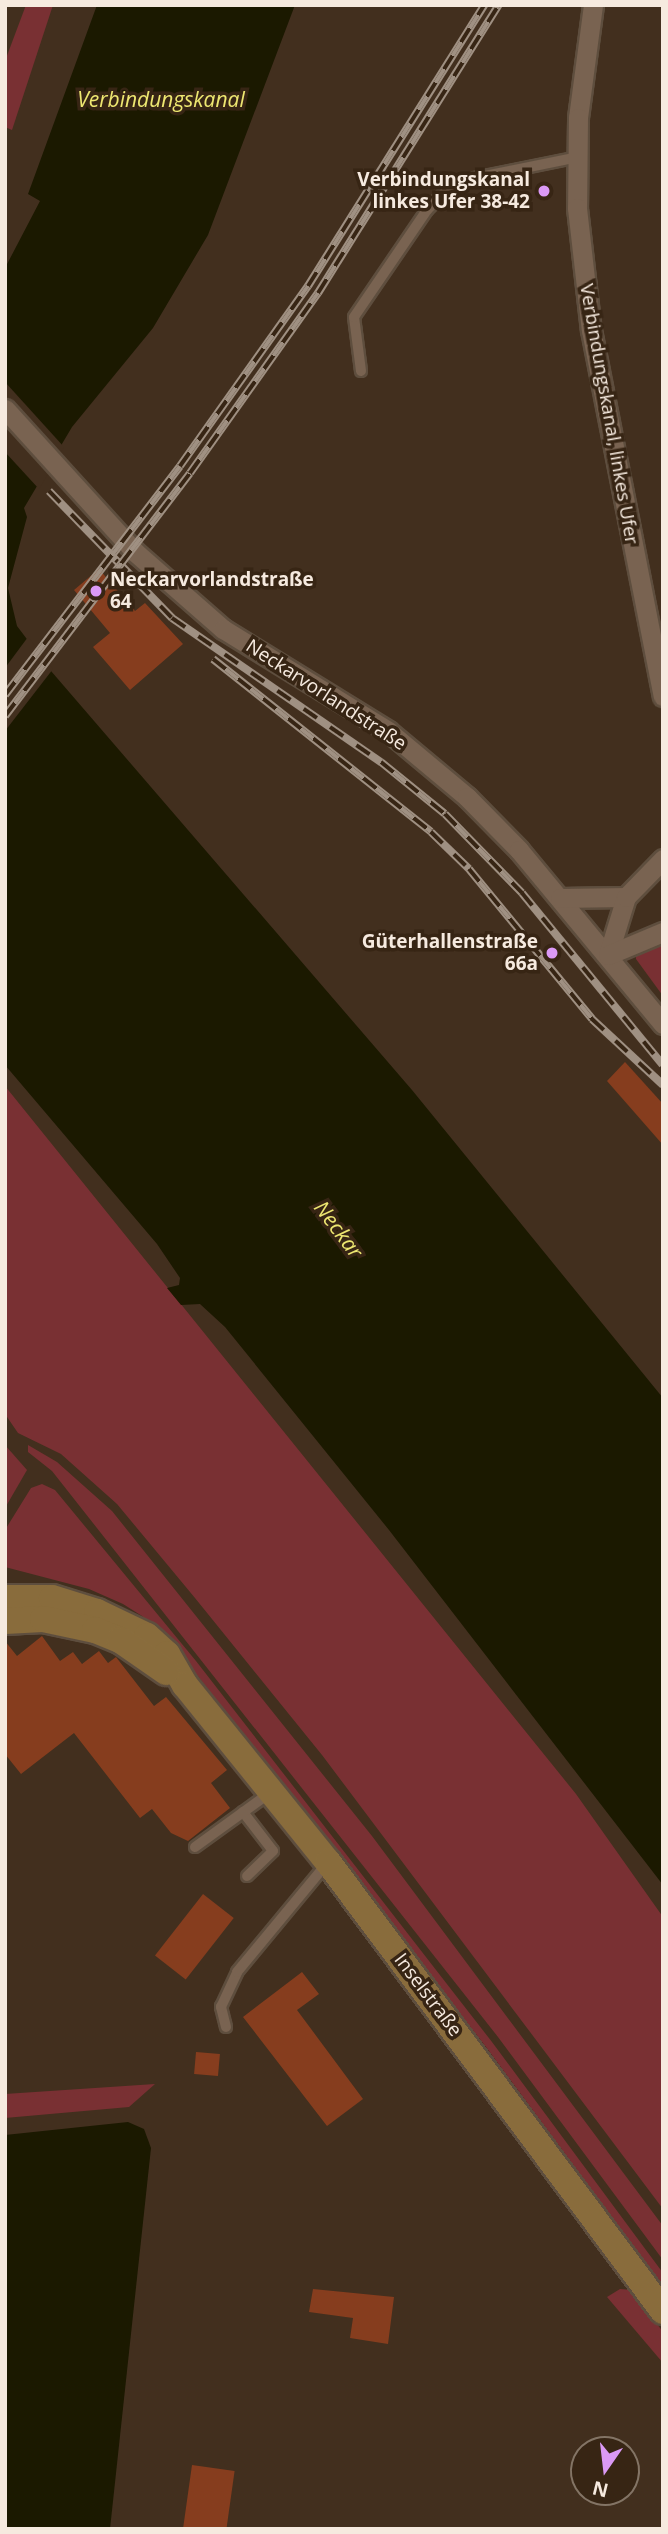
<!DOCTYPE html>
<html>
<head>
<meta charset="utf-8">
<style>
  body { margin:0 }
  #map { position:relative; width:668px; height:2534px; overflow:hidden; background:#422f1e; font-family:"Open Sans",sans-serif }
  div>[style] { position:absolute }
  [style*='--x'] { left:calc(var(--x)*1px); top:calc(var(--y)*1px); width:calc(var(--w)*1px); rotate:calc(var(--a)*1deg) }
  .green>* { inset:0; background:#793033 }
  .water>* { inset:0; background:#1b1900 }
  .pier>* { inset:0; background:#422f1e }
  .building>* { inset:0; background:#863d1e; transform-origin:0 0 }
  .roads { filter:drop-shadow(2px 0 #5e4e3e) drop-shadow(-2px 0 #5e4e3e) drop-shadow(0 2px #5e4e3e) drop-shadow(0 -2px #5e4e3e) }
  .lane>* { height:10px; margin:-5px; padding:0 5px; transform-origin:5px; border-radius:5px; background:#796351 }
  .street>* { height:19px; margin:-9.5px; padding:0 9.5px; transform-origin:9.5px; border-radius:9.5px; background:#796351 }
  .secondary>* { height:26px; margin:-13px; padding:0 13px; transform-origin:13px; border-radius:13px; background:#896c3c }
  .rail>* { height:8px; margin-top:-4px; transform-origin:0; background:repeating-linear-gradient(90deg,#372514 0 16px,#9f9082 0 32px); box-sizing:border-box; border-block:2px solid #9f9082 }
  .dots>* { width:19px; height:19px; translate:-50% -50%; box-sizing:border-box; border:4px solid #372514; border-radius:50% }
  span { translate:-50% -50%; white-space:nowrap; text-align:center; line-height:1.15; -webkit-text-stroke:7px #372514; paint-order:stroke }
  .poi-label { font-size:19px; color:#f6eadf; font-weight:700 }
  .right { translate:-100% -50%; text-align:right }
  .left { translate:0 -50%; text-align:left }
  .street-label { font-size:19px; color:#f6eadf }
  .water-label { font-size:21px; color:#eee771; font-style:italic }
  .frame { position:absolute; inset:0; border:7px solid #f6eadf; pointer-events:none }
  .north { position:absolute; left:570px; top:2436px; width:70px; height:70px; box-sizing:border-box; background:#372514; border:2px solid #837465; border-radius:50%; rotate:194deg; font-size:19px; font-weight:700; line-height:28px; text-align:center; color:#f6eadf }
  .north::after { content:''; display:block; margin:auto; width:24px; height:32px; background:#db99f5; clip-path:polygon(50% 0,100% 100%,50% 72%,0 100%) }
</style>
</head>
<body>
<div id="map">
  <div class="green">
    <div style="clip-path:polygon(26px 5px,53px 5px,12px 130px,5px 127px,5px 61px)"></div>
    <div style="clip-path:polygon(663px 942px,663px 996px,636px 959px,636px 954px)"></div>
    <div style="clip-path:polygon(5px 1086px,576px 1794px,663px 1917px,663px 2209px,322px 1755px,195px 1598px,117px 1504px,61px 1454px,18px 1433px,5px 1414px)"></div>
    <div style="clip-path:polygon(5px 1445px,27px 1470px,5px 1508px)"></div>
    <div style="clip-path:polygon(28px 1445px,57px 1462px,112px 1511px,372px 1836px,663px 2226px,663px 2260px,498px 2037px,52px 1471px,28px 1452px)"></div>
    <div style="clip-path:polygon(42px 1484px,55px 1490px,196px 1661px,492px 2042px,663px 2273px,663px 2286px,486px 2047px,190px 1666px,142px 1616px,123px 1604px,89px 1589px,5px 1567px,5px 1530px,31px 1488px)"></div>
    <div style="clip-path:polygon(155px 2084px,129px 2107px,5px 2118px,5px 2094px)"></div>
    <div style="clip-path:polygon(620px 2289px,632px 2290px,663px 2332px,663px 2363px,607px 2297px)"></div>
  </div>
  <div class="water">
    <div style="clip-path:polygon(97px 5px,295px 5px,208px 235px,153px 328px,72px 427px,24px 508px,27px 517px,8px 588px,17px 626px,51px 671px,412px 1090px,663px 1398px,663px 1885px,389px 1530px,225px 1327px,200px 1304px,181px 1305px,167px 1288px,179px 1285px,180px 1278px,157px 1244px,5px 1065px,5px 268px,40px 201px,28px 194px)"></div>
    <div style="clip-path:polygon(128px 2122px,144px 2129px,151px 2148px,110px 2529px,5px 2529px,5px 2135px)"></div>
  </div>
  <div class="pier">
    <div style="clip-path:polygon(5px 382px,64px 447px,39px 489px,5px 452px)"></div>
    <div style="clip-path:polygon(28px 637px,53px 669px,5px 731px,5px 668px)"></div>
  </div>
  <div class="building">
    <div style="clip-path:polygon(99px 569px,135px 611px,145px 603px,183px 644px,130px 690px,93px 647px,110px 633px,74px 590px)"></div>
    <div style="clip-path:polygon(625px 1062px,663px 1104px,663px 1145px,607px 1081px)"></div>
    <div style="clip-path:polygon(42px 1636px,60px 1661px,73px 1652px,82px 1664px,99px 1651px,108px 1663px,116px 1657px,154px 1706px,166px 1697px,227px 1770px,211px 1783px,230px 1808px,188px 1841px,171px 1833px,152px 1809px,140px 1818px,74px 1733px,21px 1774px,5px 1754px,5px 1641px,17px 1656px)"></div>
    <div style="left:203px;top:1894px;width:39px;height:78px;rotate:38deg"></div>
    <div style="clip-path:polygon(302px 1972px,319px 1994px,297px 2010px,363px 2099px,327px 2126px,243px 2017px)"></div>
    <div style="left:196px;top:2052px;width:24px;height:22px;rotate:5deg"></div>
    <div style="clip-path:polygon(313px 2289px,394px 2297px,388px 2344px,350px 2338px,353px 2318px,309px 2312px)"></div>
    <div style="left:192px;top:2465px;width:43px;height:65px;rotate:8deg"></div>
  </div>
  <div class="roads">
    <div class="lane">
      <div style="--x:361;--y:371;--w:54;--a:-97.4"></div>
      <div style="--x:354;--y:317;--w:130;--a:-55.7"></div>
      <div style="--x:427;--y:210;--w:28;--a:-45"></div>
      <div style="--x:447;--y:190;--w:30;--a:-23"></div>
      <div style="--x:475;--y:178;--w:105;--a:-11.5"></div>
      <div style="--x:243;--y:1812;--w:49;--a:52.4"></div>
      <div style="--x:273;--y:1851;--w:36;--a:136"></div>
      <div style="--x:195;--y:1847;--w:94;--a:-35.9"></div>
      <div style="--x:226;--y:2027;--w:21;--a:-104"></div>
      <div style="--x:221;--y:2007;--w:38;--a:-65"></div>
      <div style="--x:237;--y:1972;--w:143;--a:-50.4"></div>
    </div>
    <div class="street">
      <div style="--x:593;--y:5;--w:114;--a:97.6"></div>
      <div style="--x:578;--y:118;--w:90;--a:90.6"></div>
      <div style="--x:577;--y:208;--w:123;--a:83.5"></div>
      <div style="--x:591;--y:330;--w:373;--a:78.9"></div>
      <div style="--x:5;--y:409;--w:193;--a:47.7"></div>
      <div style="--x:135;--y:552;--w:117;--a:41.2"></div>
      <div style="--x:223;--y:629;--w:194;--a:31.7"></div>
      <div style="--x:388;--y:731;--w:103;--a:39.9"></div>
      <div style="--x:467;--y:797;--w:74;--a:45.5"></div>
      <div style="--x:519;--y:850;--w:226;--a:50.4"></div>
      <div style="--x:560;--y:898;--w:66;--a:-0.9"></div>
      <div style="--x:608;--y:955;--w:61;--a:-72.8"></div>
      <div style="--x:626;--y:897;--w:53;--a:-45.8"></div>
      <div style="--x:608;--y:955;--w:60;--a:-22.7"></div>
    </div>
    <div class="secondary">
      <div style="--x:5;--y:1598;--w:47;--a:0"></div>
      <div style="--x:52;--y:1598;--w:47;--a:17.3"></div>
      <div style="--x:97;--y:1612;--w:55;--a:25.6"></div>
      <div style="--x:147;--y:1636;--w:27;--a:42"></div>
      <div style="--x:167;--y:1654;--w:36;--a:60"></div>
      <div style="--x:185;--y:1685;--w:228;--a:51.1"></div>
      <div style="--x:328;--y:1862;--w:560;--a:53.27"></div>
      <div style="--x:5;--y:1621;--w:38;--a:-3"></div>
      <div style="--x:43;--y:1619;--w:53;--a:11.9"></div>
      <div style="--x:95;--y:1630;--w:27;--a:22"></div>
      <div style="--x:120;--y:1640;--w:56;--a:34.8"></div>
    </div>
  </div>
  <div class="rail">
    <div style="--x:49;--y:491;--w:177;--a:45.9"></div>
    <div style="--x:172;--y:618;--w:254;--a:34.6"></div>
    <div style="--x:381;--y:762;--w:82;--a:39.1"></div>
    <div style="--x:445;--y:814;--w:110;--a:45.7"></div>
    <div style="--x:522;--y:893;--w:222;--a:50.7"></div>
    <div style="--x:213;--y:659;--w:278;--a:38.4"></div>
    <div style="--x:431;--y:832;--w:53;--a:44.2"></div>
    <div style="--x:469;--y:869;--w:194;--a:50.6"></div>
    <div style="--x:592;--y:1019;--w:97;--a:42.9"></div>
    <div style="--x:5;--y:695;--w:288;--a:-52.6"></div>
    <div style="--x:180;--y:466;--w:221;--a:-54.6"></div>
    <div style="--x:308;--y:286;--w:332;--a:-57.9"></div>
    <div style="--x:5;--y:716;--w:305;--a:-52.7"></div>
    <div style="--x:190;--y:473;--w:221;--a:-54.6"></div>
    <div style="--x:318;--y:293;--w:340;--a:-57.9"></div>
  </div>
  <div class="dots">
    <div style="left:544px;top:191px;background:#db99f5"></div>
    <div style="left:96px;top:591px;background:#db99f5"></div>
    <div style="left:552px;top:953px;background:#db99f5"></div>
  </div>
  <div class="poi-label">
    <span class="right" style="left:530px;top:191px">Verbindungskanal<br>linkes Ufer 38-42</span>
    <span class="left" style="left:110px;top:591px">Neckarvorlandstraße<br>64</span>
    <span class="right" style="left:538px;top:953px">Güterhallenstraße<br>66a</span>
  </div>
  <div class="street-label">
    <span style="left:609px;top:414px;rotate:80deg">Verbindungskanal, linkes Ufer</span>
    <span style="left:326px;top:695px;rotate:33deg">Neckarvorlandstraße</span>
    <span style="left:428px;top:1995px;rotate:53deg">Inselstraße</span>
  </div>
  <div class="water-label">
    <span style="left:161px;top:99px">Verbindungskanal</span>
    <span style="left:339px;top:1229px;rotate:53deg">Neckar</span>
  </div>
  <div class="frame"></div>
  <div class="north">N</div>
</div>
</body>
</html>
